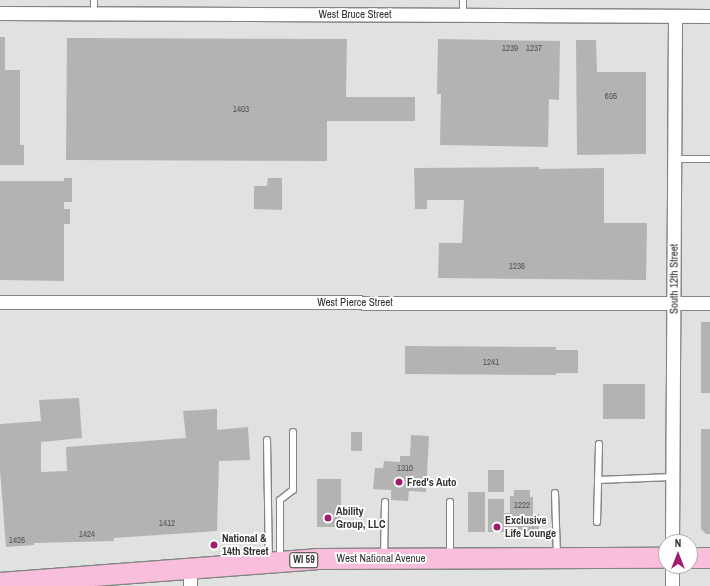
<!DOCTYPE html>
<html>
<head>
<meta charset="utf-8">
<style>
  body { margin:0 }
  #map { position:relative; width:710px; height:586px; overflow:hidden; background:#e0e2df; font-family:"Archivo Narrow",sans-serif }
  div>[style] { position:absolute }
  [style*='--x'] { left:calc(var(--x)*1px); top:calc(var(--y)*1px); width:calc(var(--w)*1px); rotate:calc(var(--a)*1deg) }
  .building>* { inset:0; background:#b3b4b2; transform-origin:0 0 }
  .roads { filter:drop-shadow(1px 0 #848583) drop-shadow(-1px 0 #848583) drop-shadow(0 1px #848583) drop-shadow(0 -1px #848583) }
  .lane>* { height:6px; margin:-3px; padding:0 3px; transform-origin:3px; border-radius:3px; background:#fff }
  .street>* { height:13px; margin:-6.5px; padding:0 6.5px; transform-origin:6.5px; border-radius:6.5px; background:#fff }
  .primary>* { height:20px; margin:-10px; padding:0 10px; transform-origin:10px; border-radius:10px; background:#f8bedc }
  .dots>* { width:11px; height:11px; translate:-50% -50%; box-sizing:border-box; border:2px solid #fff; border-radius:50% }
  span { translate:-50% -50%; white-space:nowrap; text-align:center; line-height:1.15; -webkit-text-stroke:3.5px #fff; paint-order:stroke }
  .number-label { font-size:9px; color:#525251 }
  .number-label span { -webkit-text-stroke-width:0 }
  .shield-label span { padding:1px 3px; background:#fff; border:1px solid; border-radius:3px; -webkit-text-stroke-width:0 }
  .shield-label { font-size:10px; color:#313231; font-weight:700 }
  .street-label { font-size:11px; color:#313231 }
  .poi-label { font-size:11px; color:#313231; font-weight:700 }
  .left { translate:0 -50%; text-align:left }
  .north { position:absolute; left:658px; top:534px; width:40px; height:40px; box-sizing:border-box; background:#fff; border:1px solid #adadad; border-radius:50%; rotate:0deg; font-size:11px; font-weight:700; line-height:16px; text-align:center; color:#313231 }
  .north::after { content:''; display:block; margin:auto; width:14px; height:18px; background:#a01d6e; clip-path:polygon(50% 0,100% 100%,50% 72%,0 100%) }
</style>
</head>
<body>
<div id="map">
  <div class="building">
    <div style="clip-path:polygon(0 37px,5px 37px,5px 70px,20px 70px,20px 145px,24px 145px,24px 165px,0 165px)"></div>
    <div style="clip-path:polygon(67px 38px,347px 39px,346px 97px,415px 97px,415px 121px,327px 121px,327px 161px,66px 160px)"></div>
    <div style="clip-path:polygon(438px 39px,560px 41px,559px 100px,549px 99px,548px 147px,440px 145px,441px 94px,437px 94px)"></div>
    <div style="clip-path:polygon(576px 40px,596px 40px,597px 72px,646px 72px,646px 154px,577px 155px)"></div>
    <div style="clip-path:polygon(539px 167px,539px 169px,604px 168px,604px 223px,647px 223px,646px 280px,438px 278px,439px 243px,462px 243px,464px 200px,427px 200px,427px 209px,415px 209px,414px 168px)"></div>
    <div style="clip-path:polygon(64px 178px,72px 178px,72px 202px,64px 202px,64px 209px,70px 209px,70px 224px,64px 224px,64px 281px,0 280px,0 181px,64px 181px)"></div>
    <div style="clip-path:polygon(268px 178px,282px 178px,282px 210px,254px 209px,254px 186px,267px 186px)"></div>
    <div style="left:701px;top:322px;width:9px;height:71px"></div>
    <div style="clip-path:polygon(405px 346px,556px 347px,556px 350px,578px 350px,578px 373px,556px 373px,556px 375px,405px 374px)"></div>
    <div style="left:603px;top:384px;width:42px;height:35px"></div>
    <div style="clip-path:polygon(79px 398px,82px 438px,41px 442px,41px 472px,67px 471px,66px 447px,186px 438px,183px 411px,217px 409px,217px 430px,248px 427px,250px 460px,219px 461px,217px 531px,114px 538px,114px 541px,34px 543px,34px 545px,6px 547px,0 470px,0 424px,41px 421px,39px 400px)"></div>
    <div style="clip-path:polygon(701px 429px,710px 429px,710px 534px,706px 534px,701px 529px)"></div>
    <div style="left:351px;top:432px;width:11px;height:19px"></div>
    <div style="clip-path:polygon(411px 435px,429px 436px,426px 492px,409px 491px,408px 501px,391px 500px,391px 490px,373px 489px,375px 468px,383px 468px,384px 461px,400px 462px,400px 456px,410px 456px)"></div>
    <div style="left:488px;top:470px;width:16px;height:22px"></div>
    <div style="left:317px;top:479px;width:24px;height:48px"></div>
    <div style="clip-path:polygon(514px 490px,530px 490px,530px 497px,533px 497px,533px 514px,539px 514px,539px 532px,504px 532px,504px 513px,510px 513px,510px 496px,514px 496px)"></div>
    <div style="left:468px;top:492px;width:17px;height:40px"></div>
    <div style="left:488px;top:499px;width:16px;height:33px"></div>
  </div>
  <div class="roads">
    <div class="lane">
      <div style="--x:94;--y:0;--w:13;--a:90"></div>
      <div style="--x:463;--y:0;--w:14;--a:90"></div>
      <div style="--x:674;--y:159;--w:36;--a:0"></div>
      <div style="--x:267;--y:440;--w:121;--a:89.1"></div>
      <div style="--x:598;--y:480;--w:74;--a:-2.3"></div>
      <div style="--x:555;--y:493;--w:63;--a:88.2"></div>
      <div style="--x:597;--y:522;--w:78;--a:-88.5"></div>
      <div style="--x:384;--y:556;--w:54;--a:-88.9"></div>
      <div style="--x:450;--y:557;--w:55;--a:-90"></div>
      <div style="--x:280;--y:560;--w:60;--a:-90"></div>
      <div style="--x:280;--y:500;--w:16;--a:-38"></div>
      <div style="--x:293;--y:490;--w:58;--a:-90"></div>
    </div>
    <div class="street">
      <div style="--x:0;--y:13;--w:710;--a:0.24"></div>
      <div style="--x:0;--y:302;--w:710;--a:0.08"></div>
      <div style="--x:672;--y:542;--w:526;--a:-89.67"></div>
      <div style="--x:190;--y:569;--w:17;--a:90"></div>
      <div style="--x:672;--y:586;--w:20;--a:-90"></div>
    </div>
    <div class="primary">
      <div style="--x:690;--y:558;--w:20;--a:0"></div>
      <div style="--x:0;--y:583;--w:317;--a:-4.3"></div>
      <div style="--x:316;--y:559;--w:350;--a:-0.2"></div>
    </div>
  </div>
  <div class="dots">
    <div style="left:399px;top:482px;background:#a01d6e"></div>
    <div style="left:328px;top:518px;background:#a01d6e"></div>
    <div style="left:497px;top:527px;background:#a01d6e"></div>
    <div style="left:214px;top:545px;background:#a01d6e"></div>
  </div>
  <div class="number-label">
    <span style="left:510px;top:48px">1239</span>
    <span style="left:534px;top:48px">1237</span>
    <span style="left:611px;top:96px">605</span>
    <span style="left:241px;top:109px">1403</span>
    <span style="left:517px;top:266px">1236</span>
    <span style="left:491px;top:362px">1241</span>
    <span style="left:405px;top:468px">1310</span>
    <span style="left:522px;top:505px">1222</span>
    <span style="left:167px;top:523px">1412</span>
    <span style="left:87px;top:534px">1424</span>
    <span style="left:17px;top:540px">1426</span>
  </div>
  <div class="shield-label">
    <span style="left:304px;top:560px">WI 59</span>
  </div>
  <div class="street-label">
    <span style="left:355px;top:14px">West Bruce Street</span>
    <span style="left:674px;top:279px;rotate:-90deg">South 12th Street</span>
    <span style="left:355px;top:302px">West Pierce Street</span>
    <span style="left:381px;top:558px">West National Avenue</span>
  </div>
  <div class="poi-label">
    <span class="left" style="left:407px;top:482px">Fred's Auto</span>
    <span class="left" style="left:336px;top:518px">Ability<br>Group, LLC</span>
    <span class="left" style="left:505px;top:527px">Exclusive<br>Life Lounge</span>
    <span class="left" style="left:222px;top:545px">National &amp;<br>14th Street</span>
  </div>
  <div class="north">N</div>
</div>
</body>
</html>
